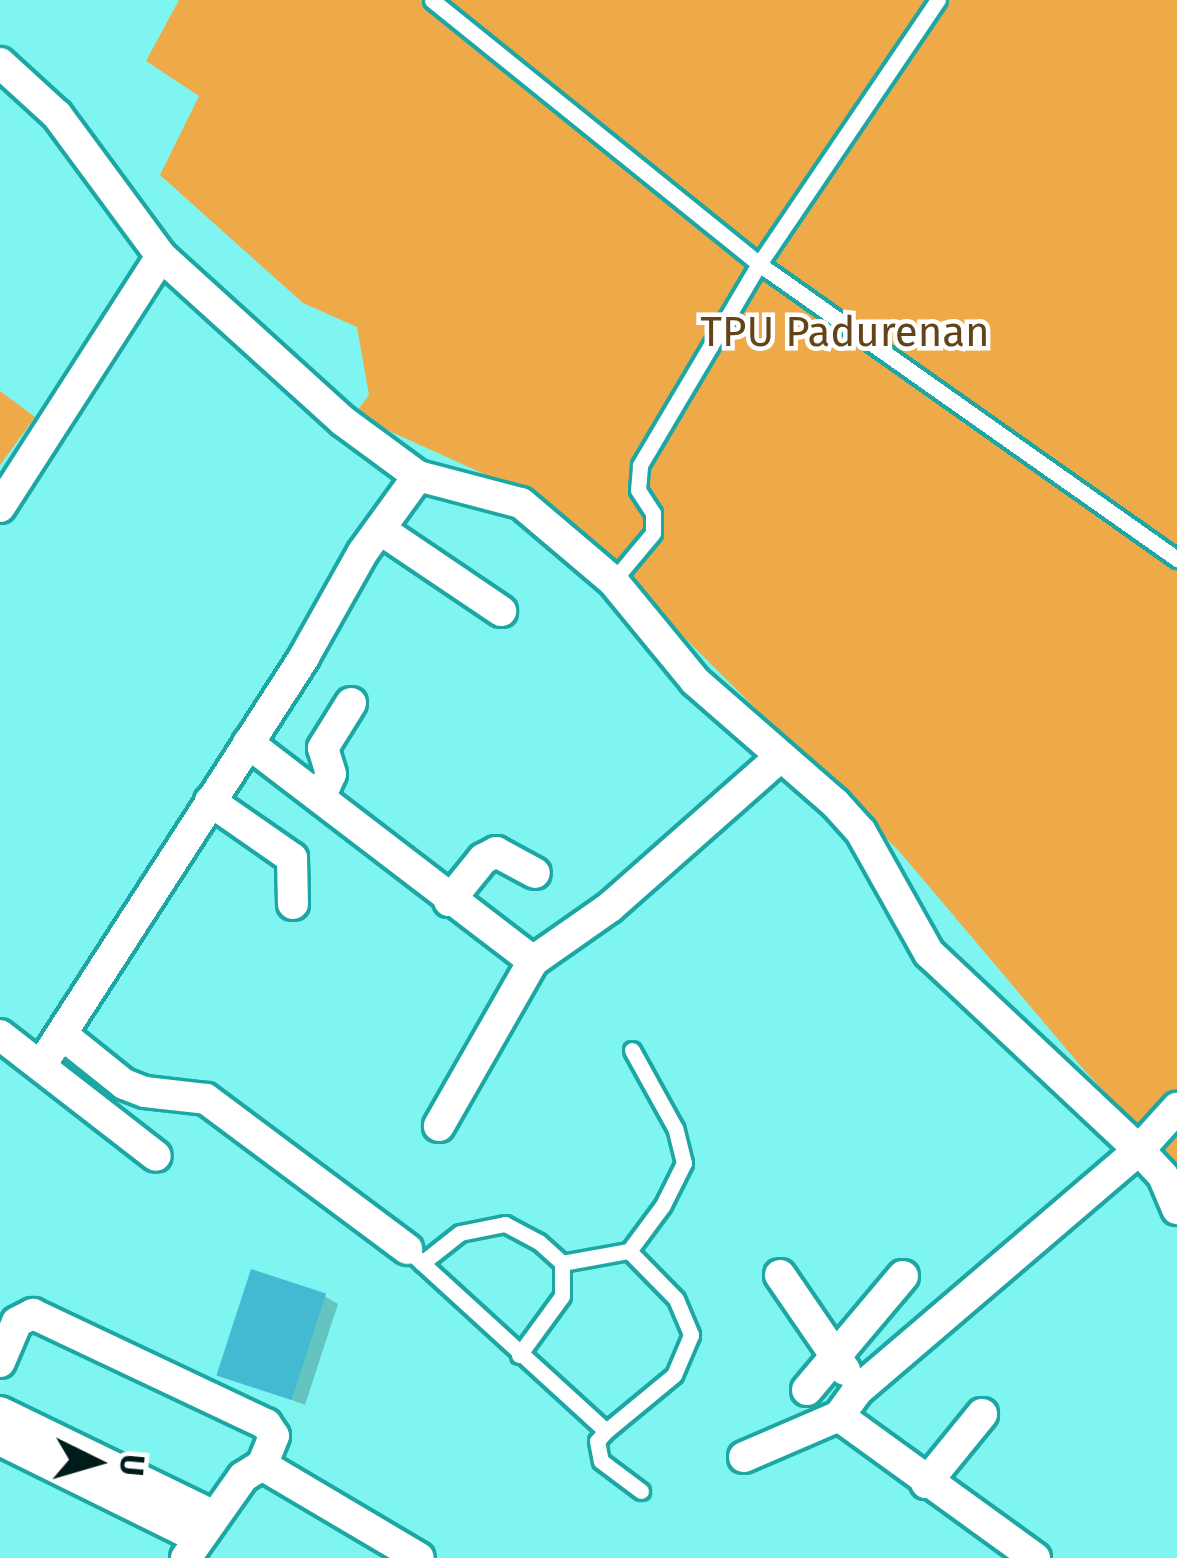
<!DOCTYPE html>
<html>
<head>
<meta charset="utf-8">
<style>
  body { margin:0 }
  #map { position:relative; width:1177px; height:1558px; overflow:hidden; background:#7ef5f1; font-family:"Fira Sans",sans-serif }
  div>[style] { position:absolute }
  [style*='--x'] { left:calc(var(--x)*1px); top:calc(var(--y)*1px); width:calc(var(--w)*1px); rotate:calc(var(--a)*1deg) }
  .green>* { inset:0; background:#eeaa48 }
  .shadow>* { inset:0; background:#0003 }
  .building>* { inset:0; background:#43bad1; transform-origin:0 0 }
  .roads { filter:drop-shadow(3px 0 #1ca7a4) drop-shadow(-3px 0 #1ca7a4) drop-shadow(0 3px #1ca7a4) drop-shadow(0 -3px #1ca7a4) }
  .service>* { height:15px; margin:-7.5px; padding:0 7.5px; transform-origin:7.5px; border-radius:7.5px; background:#fff }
  .minor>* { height:30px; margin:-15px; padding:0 15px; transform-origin:15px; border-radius:15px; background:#fff }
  span { translate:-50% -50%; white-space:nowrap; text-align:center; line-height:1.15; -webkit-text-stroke:9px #fff; paint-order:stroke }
  .park-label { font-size:42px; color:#634419 }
  .north { position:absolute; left:36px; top:1402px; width:120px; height:120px; -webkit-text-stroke:9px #fff; paint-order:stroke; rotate:95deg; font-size:33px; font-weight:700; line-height:48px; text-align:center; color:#011a1a }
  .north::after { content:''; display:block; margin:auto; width:42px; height:54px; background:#011a1a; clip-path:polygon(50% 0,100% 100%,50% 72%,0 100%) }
</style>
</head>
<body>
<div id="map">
  <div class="green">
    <div style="clip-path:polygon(179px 0,1177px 0,1177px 1168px,1085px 1071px,899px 851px,550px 504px,354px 415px,369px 395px,357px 327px,303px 303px,160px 175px,199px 96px,146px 61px)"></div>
    <div style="clip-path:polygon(0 391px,35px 417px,0 465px)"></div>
  </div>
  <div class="shadow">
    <div style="clip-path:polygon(324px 1296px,338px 1304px,305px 1405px,220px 1373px)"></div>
  </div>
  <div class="building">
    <div style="left:251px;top:1269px;width:79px;height:112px;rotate:18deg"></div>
  </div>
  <div class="roads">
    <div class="service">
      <div style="--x:432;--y:0;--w:420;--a:38.9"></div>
      <div style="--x:759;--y:264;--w:512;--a:35.21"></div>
      <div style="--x:613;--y:581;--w:62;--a:-50.2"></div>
      <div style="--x:653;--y:533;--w:20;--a:-90"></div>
      <div style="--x:653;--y:513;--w:27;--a:-123"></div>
      <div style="--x:638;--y:490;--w:25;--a:-85"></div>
      <div style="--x:640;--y:465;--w:234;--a:-59.4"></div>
      <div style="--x:759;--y:264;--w:319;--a:-55.9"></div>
      <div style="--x:407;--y:1249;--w:21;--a:43"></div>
      <div style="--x:422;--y:1263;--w:48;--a:-38.3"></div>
      <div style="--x:460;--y:1233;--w:46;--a:-11.3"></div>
      <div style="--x:505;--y:1224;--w:38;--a:28"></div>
      <div style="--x:539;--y:1242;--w:31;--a:42"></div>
      <div style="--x:562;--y:1263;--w:68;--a:-10.2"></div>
      <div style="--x:629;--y:1251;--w:67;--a:45.6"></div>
      <div style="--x:676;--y:1299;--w:39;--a:67"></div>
      <div style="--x:691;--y:1335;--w:43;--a:113"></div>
      <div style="--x:674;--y:1375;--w:88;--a:140.5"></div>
      <div style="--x:629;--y:1251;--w:57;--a:-53.5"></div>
      <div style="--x:663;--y:1205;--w:47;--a:-63.4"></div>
      <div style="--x:684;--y:1163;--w:36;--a:-104"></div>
      <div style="--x:675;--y:1128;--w:89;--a:-118.9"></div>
      <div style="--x:422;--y:1263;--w:249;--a:42.4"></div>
      <div style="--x:606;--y:1431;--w:13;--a:132"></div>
      <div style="--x:597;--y:1441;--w:20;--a:79"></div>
      <div style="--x:601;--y:1461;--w:50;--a:36.9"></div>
      <div style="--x:519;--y:1355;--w:73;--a:-53.9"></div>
      <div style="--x:562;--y:1296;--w:33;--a:-90"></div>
    </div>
    <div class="minor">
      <div style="--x:0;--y:63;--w:77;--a:42.4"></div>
      <div style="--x:57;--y:115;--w:175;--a:53.6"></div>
      <div style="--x:161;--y:256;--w:246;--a:42.2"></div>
      <div style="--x:343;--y:421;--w:93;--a:36.3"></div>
      <div style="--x:418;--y:476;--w:106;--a:14.7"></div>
      <div style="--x:521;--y:503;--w:121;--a:40.3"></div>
      <div style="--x:613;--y:581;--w:129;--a:50.6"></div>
      <div style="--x:695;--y:681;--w:186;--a:41.1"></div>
      <div style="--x:835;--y:803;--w:39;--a:48"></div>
      <div style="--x:861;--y:832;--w:139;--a:60.7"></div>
      <div style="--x:929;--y:953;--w:288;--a:43.2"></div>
      <div style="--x:1139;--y:1150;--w:35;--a:47"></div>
      <div style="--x:1163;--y:1176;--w:36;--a:67"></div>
      <div style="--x:0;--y:507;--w:298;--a:-57.3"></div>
      <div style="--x:381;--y:530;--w:145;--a:34"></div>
      <div style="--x:248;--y:743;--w:359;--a:37.4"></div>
      <div style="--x:533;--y:961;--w:190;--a:119.7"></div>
      <div style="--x:321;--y:796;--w:24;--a:-66"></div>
      <div style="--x:331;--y:774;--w:27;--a:-107"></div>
      <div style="--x:323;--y:748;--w:53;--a:-58.1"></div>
      <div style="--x:210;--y:801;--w:100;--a:34.8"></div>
      <div style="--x:292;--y:858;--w:46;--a:88.8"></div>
      <div style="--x:449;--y:901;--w:54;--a:-51"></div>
      <div style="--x:483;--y:859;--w:15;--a:-28"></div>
      <div style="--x:496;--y:852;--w:44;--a:28.3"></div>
      <div style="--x:533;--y:961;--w:94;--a:-35"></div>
      <div style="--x:610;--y:907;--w:225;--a:-41.4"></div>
      <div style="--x:0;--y:1035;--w:197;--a:37.8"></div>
      <div style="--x:64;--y:1036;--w:77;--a:38.7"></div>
      <div style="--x:124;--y:1084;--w:22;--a:21"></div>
      <div style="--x:145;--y:1092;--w:61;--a:6.5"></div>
      <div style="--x:206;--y:1099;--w:251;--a:36.7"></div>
      <div style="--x:42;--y:1064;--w:484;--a:-57.2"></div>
      <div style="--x:304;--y:657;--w:120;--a:-60.7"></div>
      <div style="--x:363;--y:552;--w:94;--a:-54.1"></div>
      <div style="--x:780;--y:1275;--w:115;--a:55.6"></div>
      <div style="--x:0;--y:1362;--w:43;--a:-67"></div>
      <div style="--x:17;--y:1322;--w:18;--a:-27"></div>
      <div style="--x:33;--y:1314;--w:258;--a:25.3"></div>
      <div style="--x:266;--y:1424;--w:14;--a:56"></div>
      <div style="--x:274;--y:1436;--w:31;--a:112"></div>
      <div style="--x:262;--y:1465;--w:22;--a:148"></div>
      <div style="--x:243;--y:1477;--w:99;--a:125.1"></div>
      <div style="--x:807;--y:1390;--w:149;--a:-49.9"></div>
      <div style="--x:0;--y:1412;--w:236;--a:25.9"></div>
      <div style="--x:0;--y:1440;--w:221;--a:26.3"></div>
      <div style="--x:744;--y:1457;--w:103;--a:-23.3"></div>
      <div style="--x:262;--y:1465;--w:182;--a:30.6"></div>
      <div style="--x:926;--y:1483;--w:89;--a:-50.9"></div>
      <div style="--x:1035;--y:1558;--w:242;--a:-144.1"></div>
      <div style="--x:839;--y:1416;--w:32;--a:-54"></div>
      <div style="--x:858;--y:1390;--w:370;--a:-40.5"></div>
      <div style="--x:1139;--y:1150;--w:57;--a:-47.9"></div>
    </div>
  </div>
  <div class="park-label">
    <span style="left:845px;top:332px">TPU Padurenan</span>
  </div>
  <div class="north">U</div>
</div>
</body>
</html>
